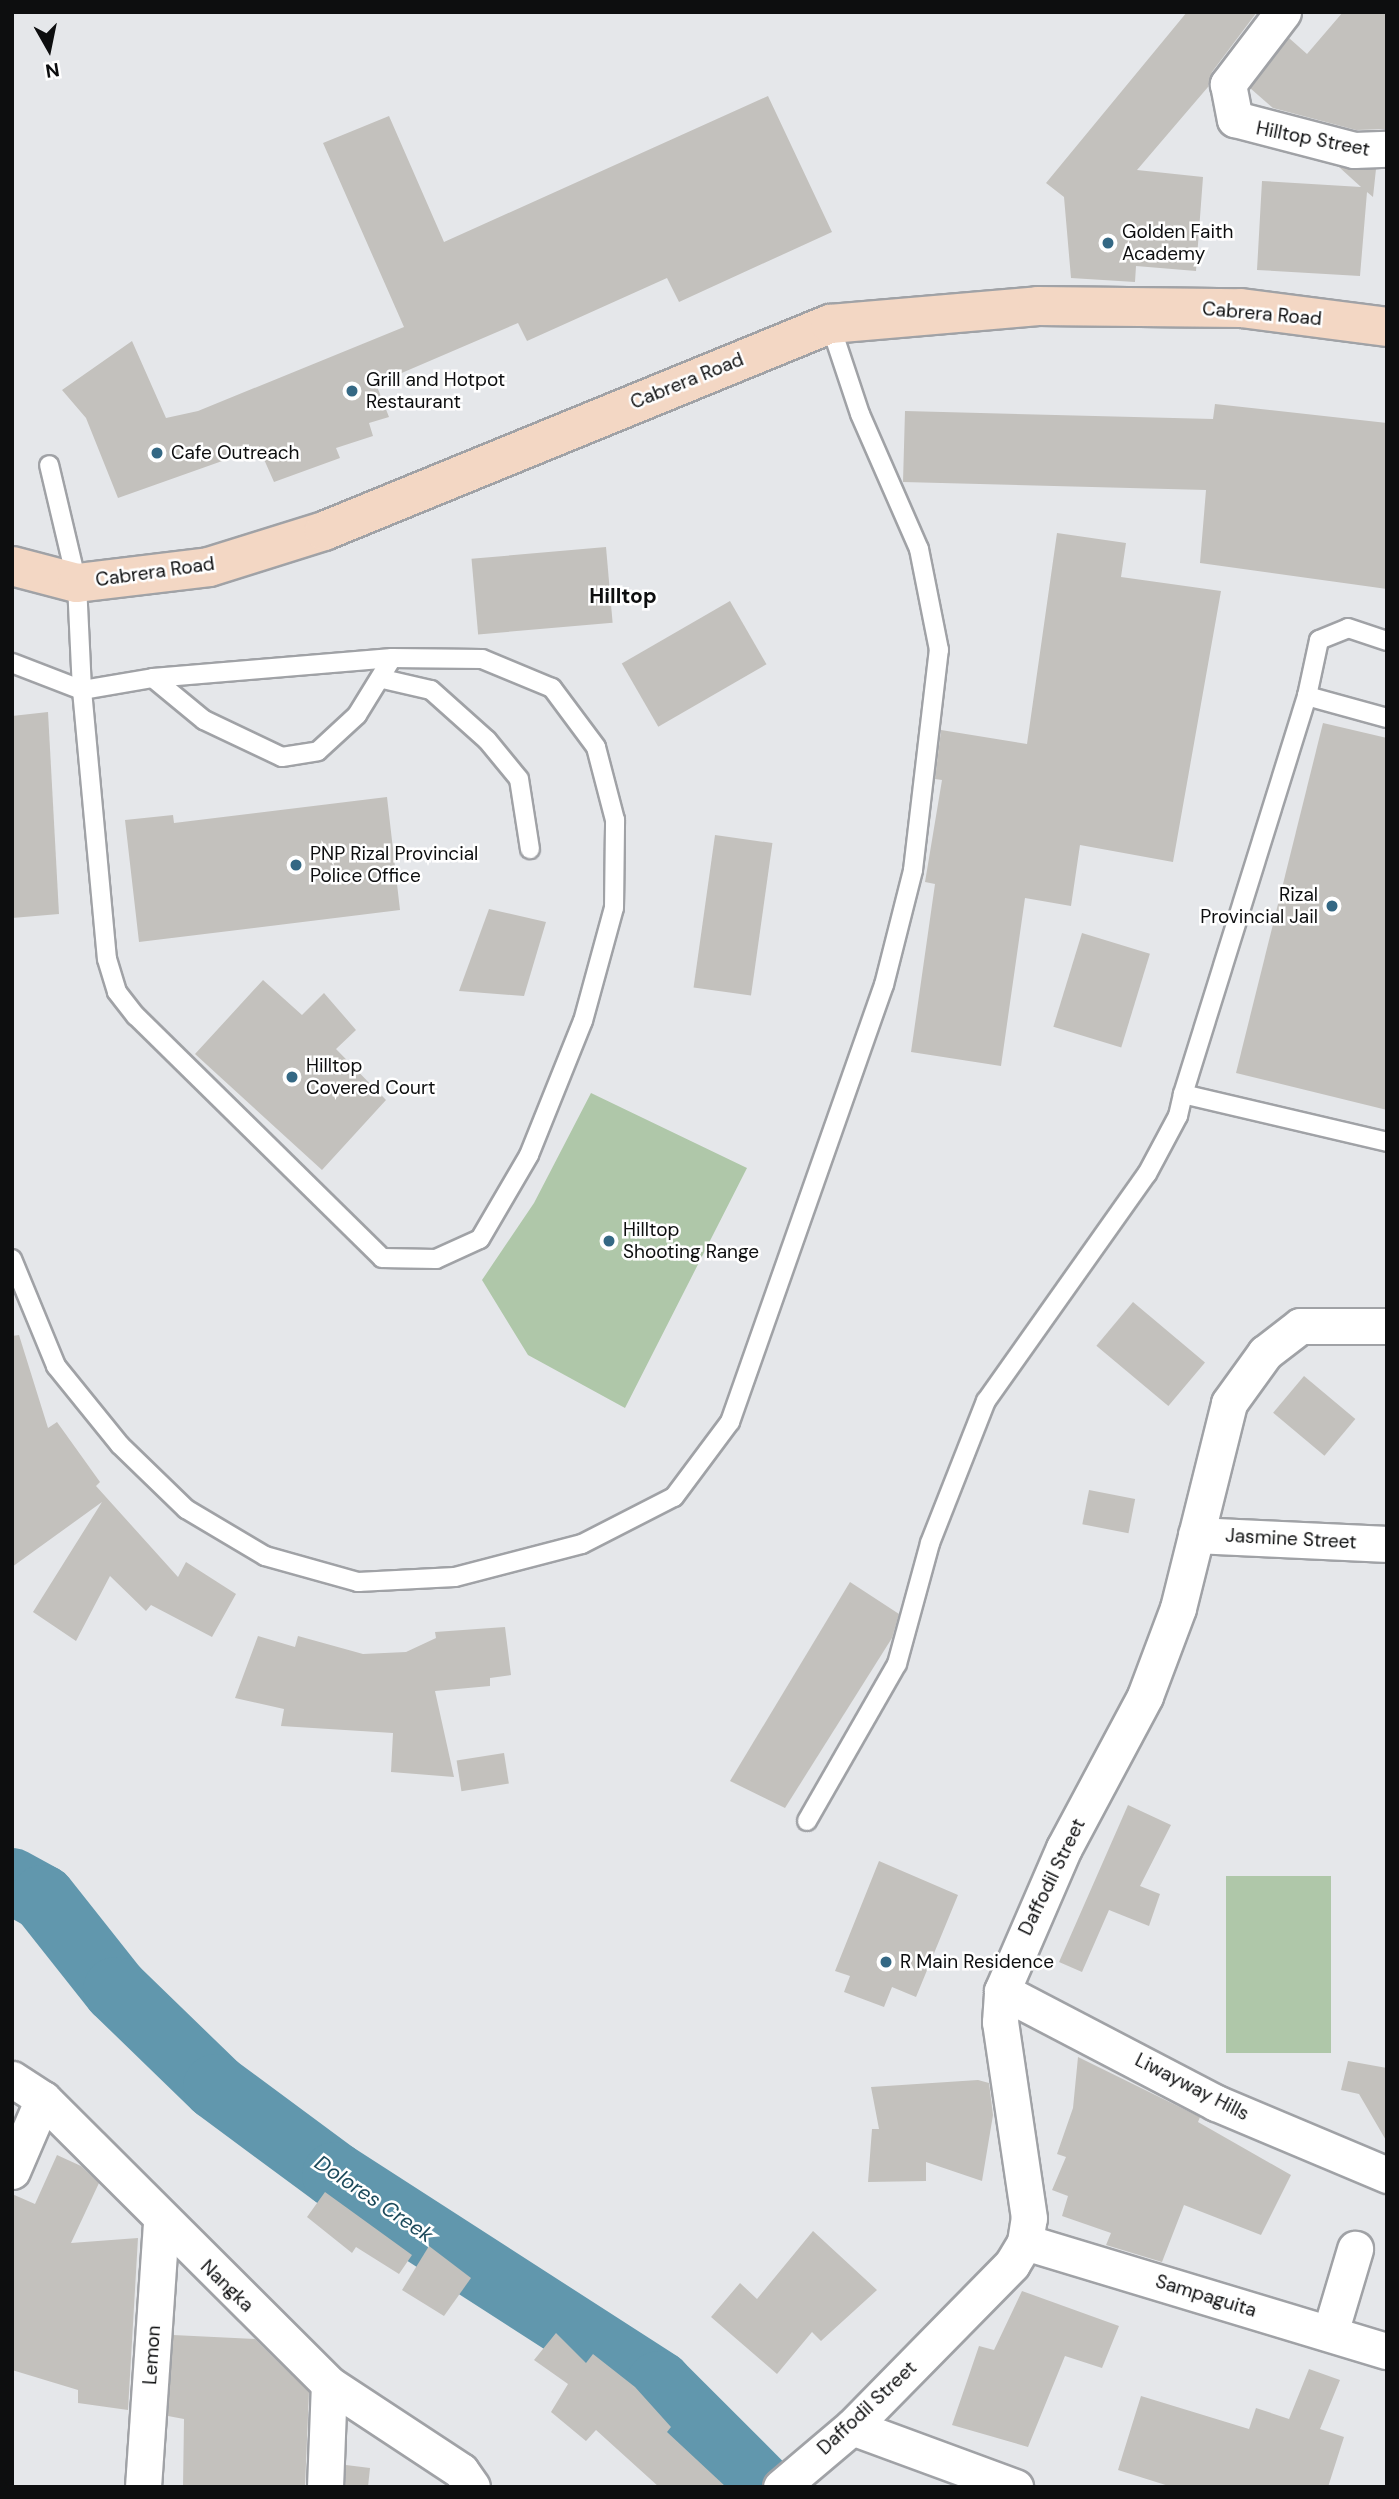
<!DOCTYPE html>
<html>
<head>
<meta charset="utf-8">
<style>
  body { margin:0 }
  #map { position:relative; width:1399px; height:2499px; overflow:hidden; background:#e5e7ea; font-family:"DM Sans",sans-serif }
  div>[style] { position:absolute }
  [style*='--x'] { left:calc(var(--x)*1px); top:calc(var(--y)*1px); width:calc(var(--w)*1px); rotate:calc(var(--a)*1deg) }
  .green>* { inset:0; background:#afc7a9; transform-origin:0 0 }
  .river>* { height:66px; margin:-33px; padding:0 33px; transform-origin:33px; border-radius:33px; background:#6197ad }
  .building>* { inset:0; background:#c3c1bd; transform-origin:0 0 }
  .roads { filter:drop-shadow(2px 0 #a0a2a6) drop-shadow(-2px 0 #a0a2a6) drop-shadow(0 2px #a0a2a6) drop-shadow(0 -2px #a0a2a6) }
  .lane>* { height:18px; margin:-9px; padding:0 9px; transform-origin:9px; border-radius:9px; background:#fff }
  .street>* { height:35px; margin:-17.5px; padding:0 17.5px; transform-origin:17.5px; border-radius:17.5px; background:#fff }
  .secondary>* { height:38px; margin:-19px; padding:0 19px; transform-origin:19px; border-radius:19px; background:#f3d7c4 }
  .dots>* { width:19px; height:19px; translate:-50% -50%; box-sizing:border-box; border:4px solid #fff; border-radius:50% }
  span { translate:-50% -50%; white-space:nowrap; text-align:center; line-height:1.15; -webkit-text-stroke:5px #fff; paint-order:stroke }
  .street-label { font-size:19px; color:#0d0e0f }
  .poi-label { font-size:19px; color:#0d0e0f }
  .left { translate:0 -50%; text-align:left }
  .right { translate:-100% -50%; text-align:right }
  .neighbourhood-label { font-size:21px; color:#0d0e0f; font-weight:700 }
  .water-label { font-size:21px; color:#1c4a5b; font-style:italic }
  .frame { position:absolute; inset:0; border:14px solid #0d0e0f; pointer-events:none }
  .north { position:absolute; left:14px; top:14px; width:70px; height:70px; -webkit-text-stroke:5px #fff; paint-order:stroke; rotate:171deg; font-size:19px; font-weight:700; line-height:28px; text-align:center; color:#0d0e0f }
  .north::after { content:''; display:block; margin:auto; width:24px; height:32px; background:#0d0e0f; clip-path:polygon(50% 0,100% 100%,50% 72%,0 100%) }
</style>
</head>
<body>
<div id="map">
  <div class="green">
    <div style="clip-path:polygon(591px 1093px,747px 1168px,625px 1408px,528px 1355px,482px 1280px,534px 1203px)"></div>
    <div style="left:1226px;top:1876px;width:105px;height:177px"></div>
  </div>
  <div class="river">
    <div style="--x:12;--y:1881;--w:35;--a:29"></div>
    <div style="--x:43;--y:1898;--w:117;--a:51.6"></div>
    <div style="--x:116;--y:1990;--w:139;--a:44.1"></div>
    <div style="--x:216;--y:2087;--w:148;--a:36.5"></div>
    <div style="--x:335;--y:2175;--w:386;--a:32.8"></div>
    <div style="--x:659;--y:2384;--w:146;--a:45"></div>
  </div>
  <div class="building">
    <div style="clip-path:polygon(1187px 12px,1257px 12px,1212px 72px,1208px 87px,1137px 170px,1203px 177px,1196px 271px,1136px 266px,1135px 282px,1071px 278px,1064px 197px,1046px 183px)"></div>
    <div style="clip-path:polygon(1343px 12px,1387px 12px,1387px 129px,1356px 130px,1273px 108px,1250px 88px,1289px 38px,1307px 54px)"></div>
    <div style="clip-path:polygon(768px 96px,832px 232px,679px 302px,667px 278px,527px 341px,518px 323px,376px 384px,389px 417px,369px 423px,373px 436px,336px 448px,340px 458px,274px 482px,259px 448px,118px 498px,86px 418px,62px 390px,132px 341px,166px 418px,198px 411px,404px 327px,323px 143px,389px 116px,444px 242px)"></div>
    <div style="clip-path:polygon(1339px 167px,1376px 169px,1373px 197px,1367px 192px,1360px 276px,1257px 270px,1262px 181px,1361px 187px)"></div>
    <div style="clip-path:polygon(1215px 404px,1387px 423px,1387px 589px,1200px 563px,1206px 490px,903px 482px,905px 411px,1213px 419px)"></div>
    <div style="clip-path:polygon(1057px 533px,1126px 543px,1121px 577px,1221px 591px,1173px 862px,1080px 845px,1071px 906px,1025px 898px,1001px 1066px,911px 1052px,935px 884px,925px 882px,942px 780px,935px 779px,941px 730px,1027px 744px)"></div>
    <div style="left:606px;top:547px;width:76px;height:135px;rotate:85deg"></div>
    <div style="left:730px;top:601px;width:73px;height:125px;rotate:60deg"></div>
    <div style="clip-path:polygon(48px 712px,59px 914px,12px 918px,12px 716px)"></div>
    <div style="clip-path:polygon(1323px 723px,1387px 738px,1387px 1110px,1236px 1073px)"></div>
    <div style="clip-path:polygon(387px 797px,400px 910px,139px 942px,125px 820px,173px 815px,174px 823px)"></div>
    <div style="left:715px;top:835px;width:58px;height:154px;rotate:8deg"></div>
    <div style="clip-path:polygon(489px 909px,546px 922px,524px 996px,459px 991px)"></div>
    <div style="left:1082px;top:933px;width:71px;height:98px;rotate:17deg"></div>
    <div style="clip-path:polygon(263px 980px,302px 1015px,324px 993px,356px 1030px,336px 1049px,386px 1100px,322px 1170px,195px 1054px)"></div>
    <div style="left:1133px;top:1302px;width:94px;height:57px;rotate:40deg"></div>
    <div style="clip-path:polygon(19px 1335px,48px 1428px,57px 1422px,100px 1482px,96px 1486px,178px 1577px,186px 1562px,236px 1594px,212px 1637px,151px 1605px,146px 1611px,110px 1576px,76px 1641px,33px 1612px,102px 1502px,12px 1567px,12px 1336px)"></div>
    <div style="left:1304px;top:1376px;width:67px;height:48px;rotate:40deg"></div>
    <div style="left:1089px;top:1490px;width:47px;height:35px;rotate:11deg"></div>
    <div style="clip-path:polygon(850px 1582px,899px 1614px,892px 1638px,785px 1808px,730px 1781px)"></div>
    <div style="clip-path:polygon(505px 1627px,511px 1675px,490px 1678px,490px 1686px,435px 1691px,454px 1777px,391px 1772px,393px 1733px,281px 1726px,284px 1709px,235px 1698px,258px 1636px,295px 1647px,298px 1636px,363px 1654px,406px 1652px,436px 1638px,435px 1632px)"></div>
    <div style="left:504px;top:1753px;width:31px;height:48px;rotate:81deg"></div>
    <div style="clip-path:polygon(1128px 1805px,1171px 1825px,1140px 1886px,1160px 1894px,1149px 1926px,1109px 1910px,1082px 1972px,1059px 1962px)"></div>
    <div style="clip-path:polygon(879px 1861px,958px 1895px,916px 1997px,892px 1987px,884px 2007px,844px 1992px,850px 1976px,835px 1971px)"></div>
    <div style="clip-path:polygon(1078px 2057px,1200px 2117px,1198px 2122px,1291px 2175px,1261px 2235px,1184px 2205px,1162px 2262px,1106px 2245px,1111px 2233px,1062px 2216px,1068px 2196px,1052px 2190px,1066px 2157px,1057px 2154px,1073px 2108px)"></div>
    <div style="clip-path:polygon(1348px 2061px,1387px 2068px,1387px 2142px,1359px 2094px,1341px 2090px)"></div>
    <div style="clip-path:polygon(978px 2080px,989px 2083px,993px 2115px,982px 2181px,926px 2162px,926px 2181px,868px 2182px,872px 2129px,879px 2129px,871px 2087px)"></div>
    <div style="clip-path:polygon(57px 2155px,81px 2166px,99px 2183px,71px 2243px,138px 2238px,128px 2410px,78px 2403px,78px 2390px,12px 2370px,12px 2194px,35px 2204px)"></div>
    <div style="clip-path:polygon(325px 2192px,412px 2255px,399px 2274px,356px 2247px,352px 2253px,307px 2217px)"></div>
    <div style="clip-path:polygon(813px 2231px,877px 2290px,821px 2341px,812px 2332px,777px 2374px,711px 2317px,740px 2283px,757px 2299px)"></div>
    <div style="clip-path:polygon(429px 2246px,471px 2278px,444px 2316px,402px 2290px)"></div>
    <div style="clip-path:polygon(1022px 2291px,1119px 2326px,1102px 2368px,1065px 2356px,1028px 2447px,952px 2425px,979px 2346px,994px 2350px)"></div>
    <div style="clip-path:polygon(556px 2333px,586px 2363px,593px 2354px,635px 2387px,671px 2427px,667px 2432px,726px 2487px,659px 2487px,596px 2430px,586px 2441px,551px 2412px,568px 2384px,534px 2360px)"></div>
    <div style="clip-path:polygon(173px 2335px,255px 2339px,309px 2392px,305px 2487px,183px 2487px,184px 2419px,168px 2416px)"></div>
    <div style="clip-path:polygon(1309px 2369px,1340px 2380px,1320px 2429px,1344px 2437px,1328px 2487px,1172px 2487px,1118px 2470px,1141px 2396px,1249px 2429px,1256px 2408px,1289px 2419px)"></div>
    <div style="clip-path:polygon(346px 2465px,370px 2468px,368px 2487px,345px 2487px)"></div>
  </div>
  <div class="roads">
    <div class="lane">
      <div style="--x:12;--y:663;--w:75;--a:21.1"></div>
      <div style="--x:82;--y:690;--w:270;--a:84.7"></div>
      <div style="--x:107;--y:959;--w:34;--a:73"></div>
      <div style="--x:117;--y:992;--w:31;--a:52"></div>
      <div style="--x:136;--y:1016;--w:345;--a:44.5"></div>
      <div style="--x:382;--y:1258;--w:54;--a:1.1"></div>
      <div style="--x:436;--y:1259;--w:48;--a:-24.4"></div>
      <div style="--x:480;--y:1239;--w:97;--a:-59.7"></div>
      <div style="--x:529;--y:1155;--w:144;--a:-68.1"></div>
      <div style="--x:583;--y:1021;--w:117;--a:-74.7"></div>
      <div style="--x:614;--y:908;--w:88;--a:-89.3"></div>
      <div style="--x:615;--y:820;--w:75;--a:-104.6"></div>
      <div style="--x:596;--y:747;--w:74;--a:-126.7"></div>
      <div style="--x:552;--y:688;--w:76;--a:-157.5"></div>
      <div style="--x:482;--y:659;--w:90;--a:-179.4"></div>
      <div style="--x:392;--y:658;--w:240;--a:175.2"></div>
      <div style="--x:153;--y:678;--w:72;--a:170.4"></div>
      <div style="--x:82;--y:690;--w:107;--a:-92.7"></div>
      <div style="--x:77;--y:583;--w:121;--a:-103.3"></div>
      <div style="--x:153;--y:678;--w:66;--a:39.5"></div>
      <div style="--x:204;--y:720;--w:86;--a:25.4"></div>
      <div style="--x:282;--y:757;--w:36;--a:-9"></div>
      <div style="--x:318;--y:751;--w:53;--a:-42.7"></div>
      <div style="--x:357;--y:715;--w:67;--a:-58.4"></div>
      <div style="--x:383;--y:679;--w:49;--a:12.9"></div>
      <div style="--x:431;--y:690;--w:75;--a:41.8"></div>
      <div style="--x:487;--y:740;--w:50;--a:50.6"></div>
      <div style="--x:519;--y:779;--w:71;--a:81.1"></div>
      <div style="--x:1307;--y:696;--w:57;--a:-77.9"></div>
      <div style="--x:1319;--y:640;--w:31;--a:-22"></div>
      <div style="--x:1348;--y:628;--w:41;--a:18.4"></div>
      <div style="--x:1387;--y:718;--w:83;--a:-164.6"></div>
      <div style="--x:1307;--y:696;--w:417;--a:107.3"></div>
      <div style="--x:1183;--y:1094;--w:210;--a:13.2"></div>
      <div style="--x:12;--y:1259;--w:116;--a:67.6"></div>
      <div style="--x:56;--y:1366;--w:102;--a:51"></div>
      <div style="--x:120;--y:1445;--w:92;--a:44.1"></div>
      <div style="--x:186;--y:1509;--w:92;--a:30.7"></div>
      <div style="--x:265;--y:1556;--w:97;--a:15.6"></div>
      <div style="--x:358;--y:1582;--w:97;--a:-3"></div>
      <div style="--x:455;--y:1577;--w:131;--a:-14.6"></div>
      <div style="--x:582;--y:1544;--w:103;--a:-27.1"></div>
      <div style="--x:674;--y:1497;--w:94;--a:-53.3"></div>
      <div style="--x:730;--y:1422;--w:463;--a:-70.6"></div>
      <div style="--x:884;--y:985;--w:119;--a:-75.8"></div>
      <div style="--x:913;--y:870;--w:222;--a:-83.3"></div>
      <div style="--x:939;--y:650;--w:103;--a:-101.2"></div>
      <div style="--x:919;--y:549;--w:147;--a:-113.6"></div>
      <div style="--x:860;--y:414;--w:95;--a:-108.4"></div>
      <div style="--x:807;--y:1821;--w:181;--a:-60.2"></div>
      <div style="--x:897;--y:1664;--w:125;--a:-74.7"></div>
      <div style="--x:930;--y:1543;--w:153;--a:-68.5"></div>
      <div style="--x:986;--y:1401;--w:278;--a:-54.7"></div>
      <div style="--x:1147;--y:1174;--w:66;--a:-61.9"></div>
      <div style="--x:1178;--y:1116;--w:23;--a:-77"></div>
    </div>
    <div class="street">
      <div style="--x:1283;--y:12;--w:91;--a:127.4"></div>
      <div style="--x:1228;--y:84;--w:36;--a:79"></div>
      <div style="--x:1235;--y:119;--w:123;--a:14.6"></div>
      <div style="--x:1354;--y:150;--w:33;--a:-2"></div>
      <div style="--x:1196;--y:1535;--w:191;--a:2.7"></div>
      <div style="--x:1002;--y:1991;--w:242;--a:27.6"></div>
      <div style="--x:1216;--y:2103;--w:186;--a:22.8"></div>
      <div style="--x:12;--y:2079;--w:37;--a:33"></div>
      <div style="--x:43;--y:2099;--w:404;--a:44.9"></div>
      <div style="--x:329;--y:2384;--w:158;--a:33.4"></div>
      <div style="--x:461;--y:2471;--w:19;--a:55"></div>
      <div style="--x:12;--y:2171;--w:78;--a:-66.7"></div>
      <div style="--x:1025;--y:2242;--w:378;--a:16.8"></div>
      <div style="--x:1330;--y:2333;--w:88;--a:-73.4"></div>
      <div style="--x:852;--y:2427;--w:174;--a:20.2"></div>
      <div style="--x:143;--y:2487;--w:266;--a:-86.1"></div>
      <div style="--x:325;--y:2487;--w:103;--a:-87.8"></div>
      <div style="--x:781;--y:2487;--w:93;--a:-40.2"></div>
      <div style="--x:852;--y:2427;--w:228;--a:-45.5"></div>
      <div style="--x:1012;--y:2264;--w:26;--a:-59"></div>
      <div style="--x:1025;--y:2242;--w:24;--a:-81"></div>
      <div style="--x:1029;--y:2218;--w:198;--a:-98.4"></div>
      <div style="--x:1000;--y:2022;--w:31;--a:-86"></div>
      <div style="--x:1002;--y:1991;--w:156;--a:-66.6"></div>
      <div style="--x:1064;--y:1848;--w:172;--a:-61.9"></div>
      <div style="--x:1145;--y:1696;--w:94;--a:-69.4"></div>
      <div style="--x:1178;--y:1608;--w:211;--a:-76"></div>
      <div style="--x:1229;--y:1403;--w:62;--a:-54.2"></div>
      <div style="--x:1265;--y:1353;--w:44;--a:-37.6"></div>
      <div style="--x:1300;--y:1326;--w:87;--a:0"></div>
    </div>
    <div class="secondary">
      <div style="--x:12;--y:566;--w:67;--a:14.7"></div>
      <div style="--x:77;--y:583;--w:133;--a:-6.9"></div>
      <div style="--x:209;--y:567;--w:121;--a:-17.4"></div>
      <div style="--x:324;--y:531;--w:547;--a:-22.25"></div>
      <div style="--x:830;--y:324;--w:209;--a:-4.9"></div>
      <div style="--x:1038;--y:306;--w:203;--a:0.6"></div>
      <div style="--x:1241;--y:308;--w:147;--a:7.4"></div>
    </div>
  </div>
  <div class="dots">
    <div style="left:1108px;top:243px;background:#346884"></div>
    <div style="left:352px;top:391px;background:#346884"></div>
    <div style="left:157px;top:453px;background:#346884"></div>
    <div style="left:296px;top:865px;background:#346884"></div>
    <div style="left:1332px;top:906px;background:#346884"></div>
    <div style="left:292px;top:1077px;background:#346884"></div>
    <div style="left:609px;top:1241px;background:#346884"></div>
    <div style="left:886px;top:1962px;background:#346884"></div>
  </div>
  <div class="street-label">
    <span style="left:1313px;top:139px;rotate:11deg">Hilltop Street</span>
    <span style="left:1262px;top:314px;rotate:5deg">Cabrera Road</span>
    <span style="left:687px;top:381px;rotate:-22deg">Cabrera Road</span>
    <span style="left:155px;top:572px;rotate:-8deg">Cabrera Road</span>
    <span style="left:1291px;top:1539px;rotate:3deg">Jasmine Street</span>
    <span style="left:1052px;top:1877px;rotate:-64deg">Daffodil Street</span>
    <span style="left:1192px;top:2087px;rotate:27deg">Liwayway Hills</span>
    <span style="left:227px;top:2286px;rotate:44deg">Nangka</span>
    <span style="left:1206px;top:2296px;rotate:17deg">Sampaguita</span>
    <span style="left:152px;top:2355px;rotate:-86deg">Lemon</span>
    <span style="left:867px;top:2408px;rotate:-43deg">Daffodil Street</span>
  </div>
  <div class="poi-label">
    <span class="left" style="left:1122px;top:243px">Golden Faith<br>Academy</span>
    <span class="left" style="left:366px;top:391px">Grill and Hotpot<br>Restaurant</span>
    <span class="left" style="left:171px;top:453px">Cafe Outreach</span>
    <span class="left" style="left:310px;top:865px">PNP Rizal Provincial<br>Police Office</span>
    <span class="right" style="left:1318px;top:906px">Rizal<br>Provincial Jail</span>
    <span class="left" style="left:306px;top:1077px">Hilltop<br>Covered Court</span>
    <span class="left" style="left:623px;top:1241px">Hilltop<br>Shooting Range</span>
    <span class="left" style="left:900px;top:1962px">R Main Residence</span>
  </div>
  <div class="neighbourhood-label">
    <span style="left:623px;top:596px">Hilltop</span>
  </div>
  <div class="water-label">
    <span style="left:374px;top:2199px;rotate:34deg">Dolores Creek</span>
  </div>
  <div class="frame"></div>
  <div class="north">N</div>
</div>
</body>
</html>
